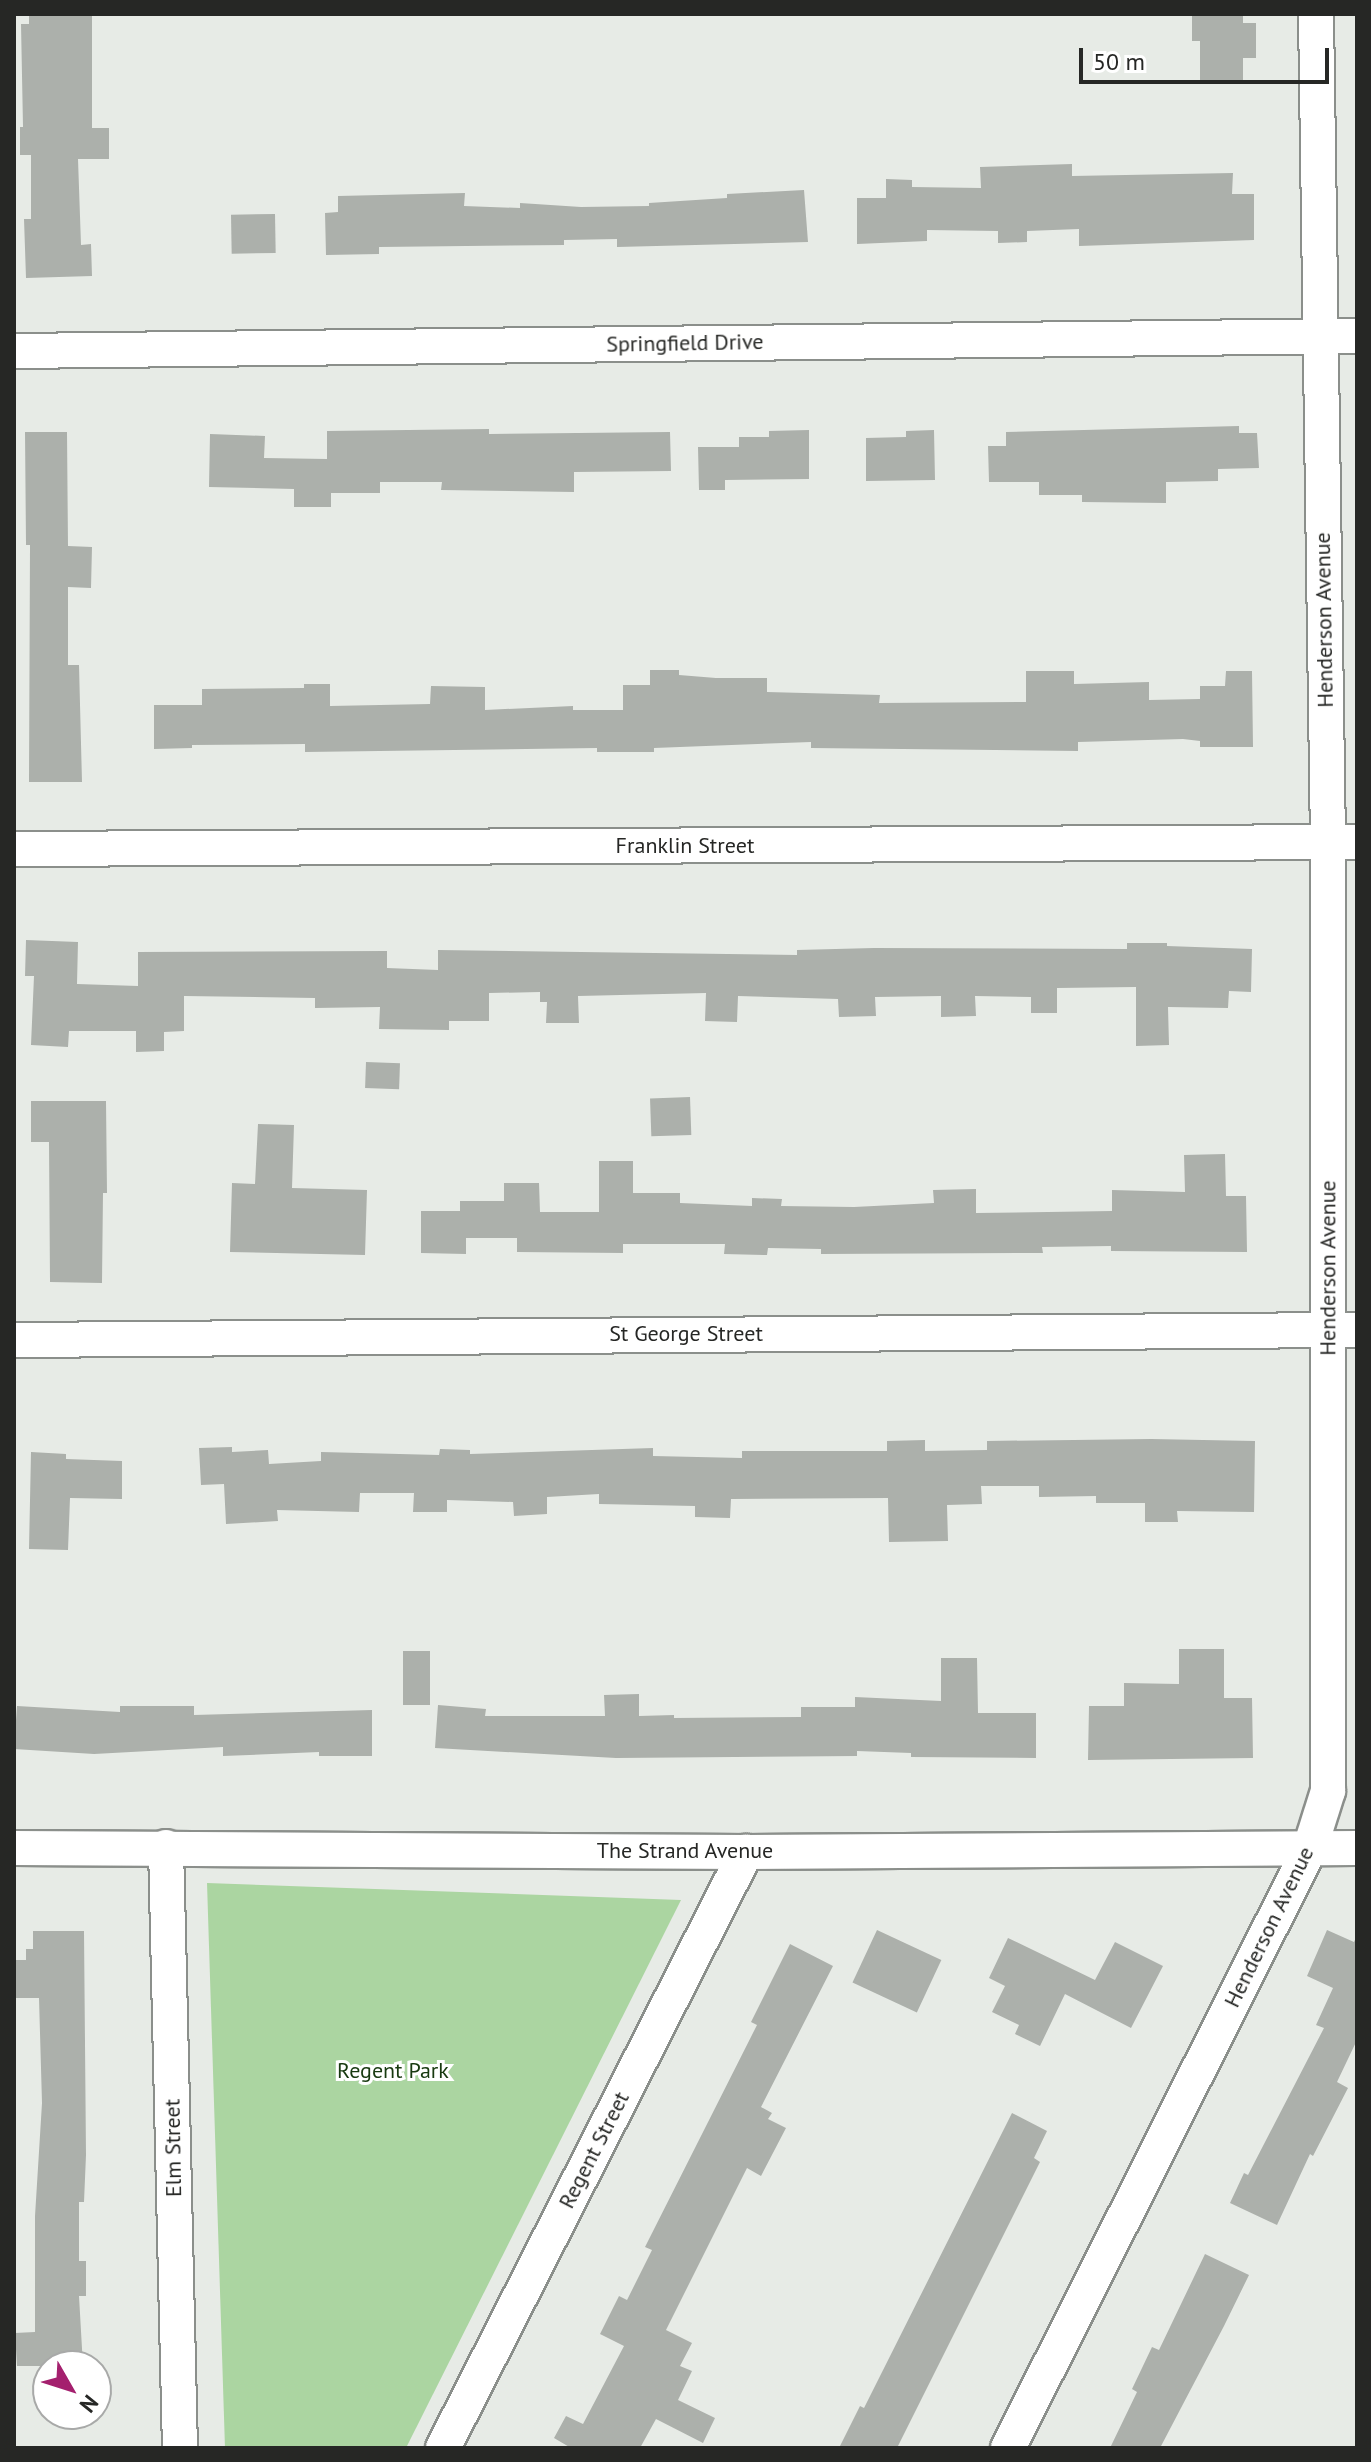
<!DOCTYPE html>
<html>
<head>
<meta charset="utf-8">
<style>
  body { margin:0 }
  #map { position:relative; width:1371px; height:2462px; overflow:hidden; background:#e7ebe6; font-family:"PT Sans",sans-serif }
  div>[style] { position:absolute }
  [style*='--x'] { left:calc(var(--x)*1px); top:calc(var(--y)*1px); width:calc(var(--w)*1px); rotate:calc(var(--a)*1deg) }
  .green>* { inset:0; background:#abd5a1 }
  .building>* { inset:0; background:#acb0ab; transform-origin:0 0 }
  .roads { filter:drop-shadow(2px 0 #8b8f8b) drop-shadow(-2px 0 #8b8f8b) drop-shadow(0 2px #8b8f8b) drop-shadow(0 -2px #8b8f8b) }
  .minor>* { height:34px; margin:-17px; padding:0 17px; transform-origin:17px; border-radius:17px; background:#fff }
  span { translate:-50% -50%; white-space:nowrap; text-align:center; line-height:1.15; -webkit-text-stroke:6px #fff; paint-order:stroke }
  .street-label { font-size:22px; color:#262725 }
  .park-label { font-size:22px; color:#183a10 }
  .frame { position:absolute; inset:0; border:16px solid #262725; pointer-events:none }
  .north { position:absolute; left:32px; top:2350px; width:80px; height:80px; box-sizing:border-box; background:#fff; border:2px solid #a8a9a8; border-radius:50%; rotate:129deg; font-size:22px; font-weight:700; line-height:32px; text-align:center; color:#262725 }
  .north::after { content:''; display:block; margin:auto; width:28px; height:36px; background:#a4206e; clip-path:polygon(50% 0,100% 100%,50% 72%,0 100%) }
  .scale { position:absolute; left:1079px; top:48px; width:250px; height:36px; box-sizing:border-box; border:4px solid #262725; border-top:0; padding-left:10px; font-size:24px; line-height:28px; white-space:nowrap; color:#262725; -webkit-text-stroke:6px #fff; paint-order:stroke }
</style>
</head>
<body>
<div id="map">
  <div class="green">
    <div style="clip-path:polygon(207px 1883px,681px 1900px,406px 2448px,225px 2448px)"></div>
  </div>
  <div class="building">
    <div style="clip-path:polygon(29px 14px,92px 14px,92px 128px,109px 128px,109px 159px,78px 159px,81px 245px,91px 244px,92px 276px,26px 278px,24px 219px,31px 219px,31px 155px,20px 155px,20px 127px,23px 127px,21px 24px,29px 24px)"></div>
    <div style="clip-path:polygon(1192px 14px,1243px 14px,1243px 23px,1256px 23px,1256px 58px,1243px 58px,1243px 82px,1200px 82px,1200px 41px,1192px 41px)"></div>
    <div style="clip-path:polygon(1072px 164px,1072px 176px,1233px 173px,1232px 194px,1254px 194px,1254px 240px,1079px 246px,1079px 229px,1027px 231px,1027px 242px,998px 243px,998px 231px,927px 230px,927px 241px,857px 244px,857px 198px,886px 198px,886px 179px,912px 180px,912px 187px,981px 188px,980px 167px)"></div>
    <div style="clip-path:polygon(804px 190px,808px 242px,617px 247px,617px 239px,564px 240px,564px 245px,379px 247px,379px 254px,326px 255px,325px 213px,338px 212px,338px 196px,465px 193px,464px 206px,520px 208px,520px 203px,581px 207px,649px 206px,649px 203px,727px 198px,727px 194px)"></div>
    <div style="left:275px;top:214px;width:39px;height:44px;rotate:89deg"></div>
    <div style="clip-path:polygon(1239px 426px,1239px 433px,1257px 433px,1259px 468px,1218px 469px,1218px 481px,1166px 482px,1166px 503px,1082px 502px,1082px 495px,1039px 495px,1039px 482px,989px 482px,988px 446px,1006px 446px,1006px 432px)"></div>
    <div style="clip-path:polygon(489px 429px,489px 434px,670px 432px,671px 471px,574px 472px,574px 492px,441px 490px,442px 482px,380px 482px,380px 493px,331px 493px,331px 507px,294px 507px,294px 489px,209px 487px,210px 434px,265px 436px,264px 458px,327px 459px,327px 431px)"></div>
    <div style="clip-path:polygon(809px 430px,809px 479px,725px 480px,725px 490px,699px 490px,698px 447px,739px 447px,739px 437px,769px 437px,769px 431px)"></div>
    <div style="clip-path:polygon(934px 430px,935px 480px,866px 481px,866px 438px,906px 437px,906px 431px)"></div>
    <div style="clip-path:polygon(25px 432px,67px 432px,68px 546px,92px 547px,91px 588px,68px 587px,68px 665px,79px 665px,82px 782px,29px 782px,30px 545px,26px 545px)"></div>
    <div style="clip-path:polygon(650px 670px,679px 670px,679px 675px,716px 678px,767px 678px,767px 692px,880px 695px,879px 703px,1026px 702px,1026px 671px,1074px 671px,1074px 684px,1149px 682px,1149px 700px,1200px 699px,1200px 686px,1225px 686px,1226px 671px,1252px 671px,1253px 747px,1200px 747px,1200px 741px,1183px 739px,1078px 742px,1078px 751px,811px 748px,811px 742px,654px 748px,654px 752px,597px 752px,597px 748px,305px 752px,305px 744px,192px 745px,192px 748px,154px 749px,154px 705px,202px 705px,202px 689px,304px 688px,304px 684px,330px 684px,330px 706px,430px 704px,431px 686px,485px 687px,485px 710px,573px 706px,573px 710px,623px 710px,623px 685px,650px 685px)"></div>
    <div style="clip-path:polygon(26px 940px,78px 942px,77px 984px,138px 986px,138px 952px,387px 951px,387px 968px,438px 970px,438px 950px,797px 955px,797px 950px,874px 948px,1127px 949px,1127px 943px,1167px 943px,1167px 946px,1252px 949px,1251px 992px,1229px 991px,1228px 1008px,1168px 1007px,1169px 1045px,1136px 1046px,1136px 987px,1057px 988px,1057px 1013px,1031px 1013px,1031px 997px,975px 996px,976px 1016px,941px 1017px,941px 996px,875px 997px,876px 1016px,839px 1017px,838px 999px,738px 996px,737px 1022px,705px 1021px,706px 993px,578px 996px,579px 1023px,546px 1023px,547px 1002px,540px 1002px,540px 992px,489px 993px,489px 1021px,449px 1021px,449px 1030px,379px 1029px,380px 1007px,315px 1008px,315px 998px,184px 996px,184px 1031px,164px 1032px,164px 1051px,136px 1052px,136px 1031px,69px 1031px,68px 1047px,31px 1045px,34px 976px,25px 976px)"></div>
    <div style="left:366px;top:1062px;width:34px;height:26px;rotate:2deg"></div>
    <div style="left:690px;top:1097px;width:38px;height:40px;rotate:88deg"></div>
    <div style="clip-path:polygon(31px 1101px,106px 1101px,107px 1193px,103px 1193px,102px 1283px,50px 1282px,49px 1142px,31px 1142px)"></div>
    <div style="clip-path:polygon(258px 1124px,294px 1125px,292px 1188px,367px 1190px,365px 1255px,230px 1252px,232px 1183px,255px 1184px)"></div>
    <div style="clip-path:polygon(1225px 1154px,1226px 1196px,1246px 1196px,1247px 1252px,1111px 1251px,1111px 1246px,1042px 1247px,1043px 1253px,821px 1254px,821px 1249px,768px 1248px,767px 1255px,724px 1254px,725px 1244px,623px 1244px,623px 1253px,517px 1252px,517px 1238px,466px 1238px,466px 1254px,421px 1253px,421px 1211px,460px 1211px,460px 1201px,504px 1201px,504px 1183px,539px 1183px,540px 1212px,599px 1212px,599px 1161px,633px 1161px,633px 1193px,680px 1193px,680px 1203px,752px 1206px,752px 1198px,782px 1199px,781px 1206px,854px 1207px,934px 1203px,933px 1190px,976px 1189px,976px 1213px,1112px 1211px,1112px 1190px,1185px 1192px,1184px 1155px)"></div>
    <div style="clip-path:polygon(1151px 1439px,1255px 1441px,1254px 1512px,1177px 1511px,1178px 1522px,1145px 1522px,1145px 1503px,1096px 1503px,1096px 1496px,1039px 1497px,1039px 1486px,981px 1486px,982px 1504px,947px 1505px,948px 1541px,889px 1542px,888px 1498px,731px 1499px,730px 1518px,695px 1517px,695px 1506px,599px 1504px,599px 1494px,547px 1497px,547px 1514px,514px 1516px,513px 1502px,447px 1500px,447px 1512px,413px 1512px,414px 1493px,360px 1493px,359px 1512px,277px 1510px,278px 1521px,226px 1524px,224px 1484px,201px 1485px,199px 1448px,232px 1447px,232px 1452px,268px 1450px,269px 1464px,321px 1461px,321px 1452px,439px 1455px,440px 1449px,470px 1450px,470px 1454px,653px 1448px,653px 1456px,742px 1458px,742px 1451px,887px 1451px,887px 1441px,925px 1440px,925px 1451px,987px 1450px,987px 1441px)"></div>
    <div style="clip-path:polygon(31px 1452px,66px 1454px,66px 1459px,122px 1461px,122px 1499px,70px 1498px,68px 1550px,29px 1549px)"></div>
    <div style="clip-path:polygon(1179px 1649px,1224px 1649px,1224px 1698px,1252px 1698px,1253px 1758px,1088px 1760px,1089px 1706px,1124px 1706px,1124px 1683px,1179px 1684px)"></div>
    <div style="left:430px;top:1651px;width:54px;height:27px;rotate:90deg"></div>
    <div style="clip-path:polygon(941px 1658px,977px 1658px,978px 1713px,1036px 1713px,1036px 1758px,911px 1757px,911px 1753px,857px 1751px,857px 1756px,616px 1758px,435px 1748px,438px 1705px,486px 1709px,485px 1716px,605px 1716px,604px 1695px,639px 1694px,639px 1716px,674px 1715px,674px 1718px,801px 1717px,801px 1707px,855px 1707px,855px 1697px,941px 1701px)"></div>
    <div style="clip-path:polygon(17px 1706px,120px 1712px,120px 1706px,194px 1706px,194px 1715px,372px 1710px,372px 1756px,319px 1756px,319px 1752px,223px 1756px,223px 1747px,94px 1754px,14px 1749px)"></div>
    <div style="left:877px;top:1930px;width:71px;height:58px;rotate:25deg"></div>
    <div style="clip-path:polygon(1327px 1930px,1354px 1942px,1357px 1935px,1357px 2040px,1337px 2082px,1348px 2088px,1313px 2156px,1310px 2154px,1277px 2225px,1230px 2203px,1244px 2173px,1248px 2175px,1324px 2028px,1316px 2025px,1333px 1988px,1307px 1976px)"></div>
    <div style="clip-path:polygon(33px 1931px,84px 1931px,86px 2155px,84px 2202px,79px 2202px,79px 2261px,86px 2261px,86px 2296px,79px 2296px,83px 2366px,17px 2366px,15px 2333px,35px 2332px,35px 2216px,42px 2103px,39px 1998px,14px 1998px,14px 1960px,26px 1960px,26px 1949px,33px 1949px)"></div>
    <div style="clip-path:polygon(1008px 1938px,1095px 1980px,1115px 1942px,1163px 1966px,1131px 2028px,1065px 1994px,1040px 2046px,1015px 2034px,1019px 2025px,992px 2012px,1005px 1986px,989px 1978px)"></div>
    <div style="clip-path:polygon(790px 1944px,833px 1966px,761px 2107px,772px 2113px,768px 2119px,786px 2128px,761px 2176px,747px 2168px,666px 2330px,692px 2343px,680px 2366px,692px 2371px,678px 2400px,715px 2418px,703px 2443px,656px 2419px,640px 2448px,571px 2448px,554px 2438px,566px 2416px,583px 2424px,624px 2346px,600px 2334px,619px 2296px,627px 2300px,652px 2250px,645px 2247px,757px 2025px,751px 2022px)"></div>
    <div style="clip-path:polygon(1012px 2113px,1047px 2131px,1034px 2158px,1040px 2162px,897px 2448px,839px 2448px,860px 2406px,864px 2408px)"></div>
    <div style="clip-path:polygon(1205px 2254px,1249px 2275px,1224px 2326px,1160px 2448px,1110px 2448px,1137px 2392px,1132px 2389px,1152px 2347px,1159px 2350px)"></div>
  </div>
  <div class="roads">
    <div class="minor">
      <div style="--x:14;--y:351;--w:1343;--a:-0.64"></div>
      <div style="--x:14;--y:849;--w:1343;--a:-0.3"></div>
      <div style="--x:14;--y:1340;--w:1343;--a:-0.43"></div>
      <div style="--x:166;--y:1847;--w:601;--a:88.67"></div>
      <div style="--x:14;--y:1848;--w:732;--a:0.31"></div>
      <div style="--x:746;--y:1852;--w:611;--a:-0.38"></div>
      <div style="--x:443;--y:2448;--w:669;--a:-63.05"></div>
      <div style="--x:1008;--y:2448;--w:672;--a:-63.28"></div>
      <div style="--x:1310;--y:1848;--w:60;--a:-72.5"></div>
      <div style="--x:1328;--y:1791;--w:949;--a:-90"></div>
      <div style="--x:1328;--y:842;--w:828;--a:-90.83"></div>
    </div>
  </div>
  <div class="street-label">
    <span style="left:685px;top:343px;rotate:-1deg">Springfield Drive</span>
    <span style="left:1324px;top:620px;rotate:-91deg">Henderson Avenue</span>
    <span style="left:685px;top:846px">Franklin Street</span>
    <span style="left:1328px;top:1268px;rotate:-90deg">Henderson Avenue</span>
    <span style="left:686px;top:1334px">St George Street</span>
    <span style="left:685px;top:1851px">The Strand Avenue</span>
    <span style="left:1269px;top:1927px;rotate:-64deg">Henderson Avenue</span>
    <span style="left:173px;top:2148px;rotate:-91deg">Elm Street</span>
    <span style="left:594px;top:2150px;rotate:-63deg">Regent Street</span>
  </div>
  <div class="park-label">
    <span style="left:393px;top:2071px">Regent Park</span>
  </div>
  <div class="frame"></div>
  <div class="north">N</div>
  <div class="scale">50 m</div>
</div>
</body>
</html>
